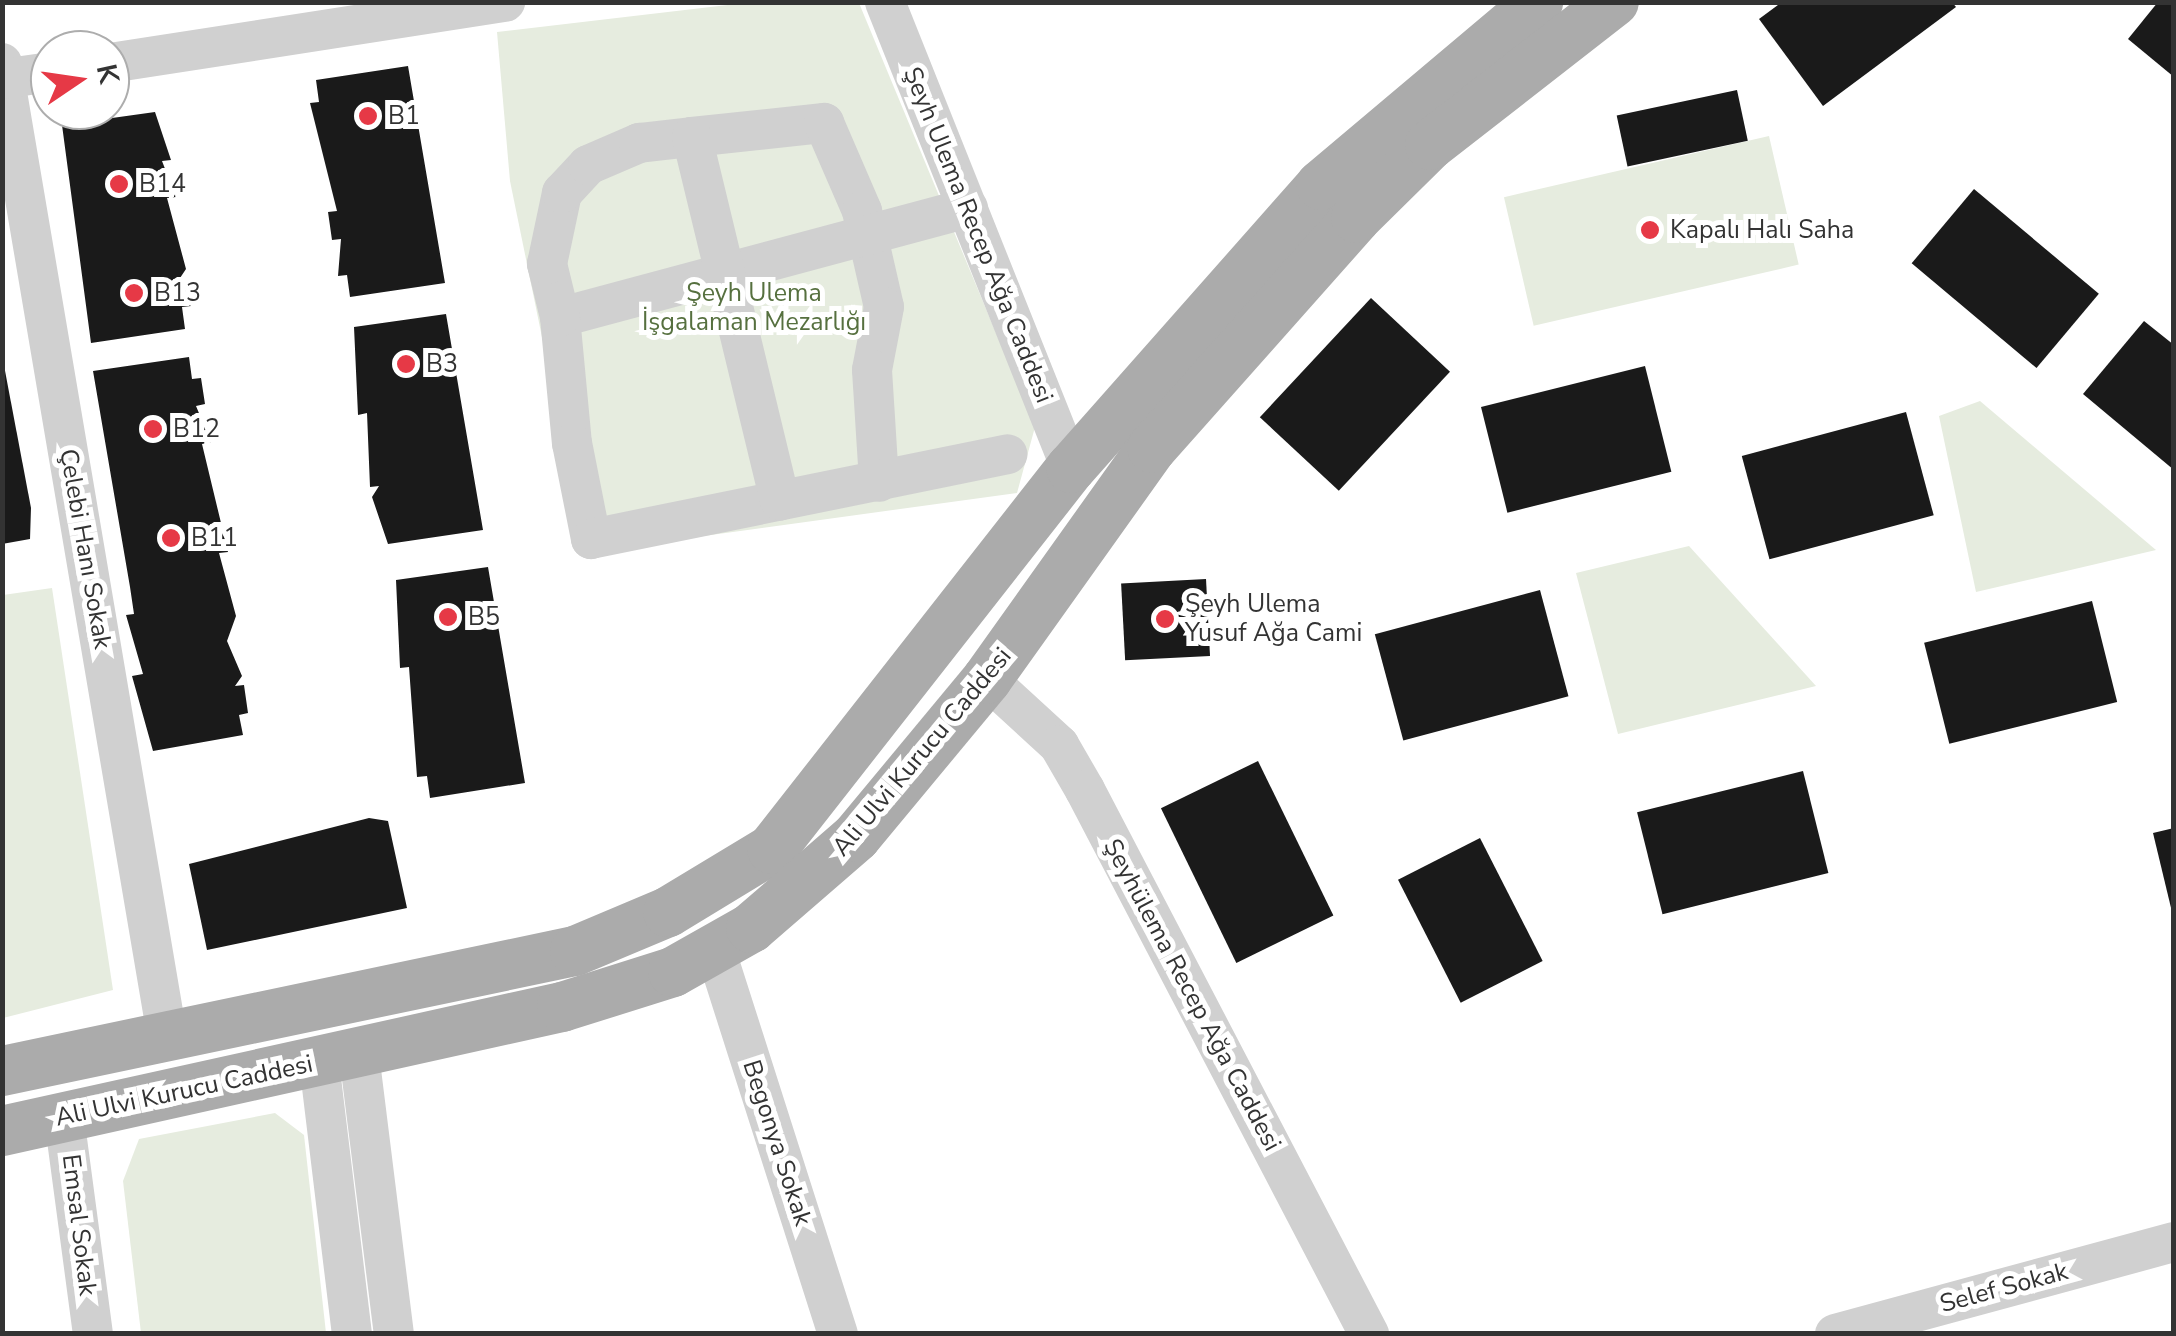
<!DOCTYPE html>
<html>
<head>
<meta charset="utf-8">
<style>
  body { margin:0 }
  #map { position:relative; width:2176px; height:1336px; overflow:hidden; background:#fff; font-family:"Nunito Sans",sans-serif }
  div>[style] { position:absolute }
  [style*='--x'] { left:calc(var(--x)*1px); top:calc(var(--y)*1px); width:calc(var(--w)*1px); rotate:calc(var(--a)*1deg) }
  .green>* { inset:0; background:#e6ecdf; transform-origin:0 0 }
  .building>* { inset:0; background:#1a1a1a; transform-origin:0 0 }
  .minor>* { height:40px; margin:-20px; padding:0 20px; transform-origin:20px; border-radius:20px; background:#d0d0d0 }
  .major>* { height:50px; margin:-25px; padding:0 25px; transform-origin:25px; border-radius:25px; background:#ababab }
  .dots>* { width:28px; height:28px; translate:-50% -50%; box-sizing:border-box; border:5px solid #fff; border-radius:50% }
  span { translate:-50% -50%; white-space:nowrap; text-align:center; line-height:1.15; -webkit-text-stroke:10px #fff; paint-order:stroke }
  .poi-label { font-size:25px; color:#333 }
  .left { translate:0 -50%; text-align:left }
  .street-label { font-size:25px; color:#333 }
  .park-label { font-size:25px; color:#56703f }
  .frame { position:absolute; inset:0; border:5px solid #333; pointer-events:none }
  .north { position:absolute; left:30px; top:30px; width:100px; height:100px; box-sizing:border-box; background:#fff; border:2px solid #adadad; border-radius:50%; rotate:77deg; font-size:28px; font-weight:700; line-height:40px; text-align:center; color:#333 }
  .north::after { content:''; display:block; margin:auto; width:35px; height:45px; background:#e63946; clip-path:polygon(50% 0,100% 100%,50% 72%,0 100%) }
</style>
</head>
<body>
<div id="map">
  <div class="green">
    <div style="clip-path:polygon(753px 2px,859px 3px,1035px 427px,1017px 493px,586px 552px,510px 181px,497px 32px)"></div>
    <div style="left:1769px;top:136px;width:132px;height:272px;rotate:77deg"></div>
    <div style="clip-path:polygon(1980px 401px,2156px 550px,1976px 592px,1939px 416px)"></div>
    <div style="clip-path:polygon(1689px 546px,1816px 686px,1618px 734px,1576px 573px)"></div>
    <div style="clip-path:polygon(52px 588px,113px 990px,3px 1018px,3px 595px)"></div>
    <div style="clip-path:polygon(275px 1113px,304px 1135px,326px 1333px,141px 1333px,123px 1181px,139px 1139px)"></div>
  </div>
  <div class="building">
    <div style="clip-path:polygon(1782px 2px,1952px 2px,1956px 7px,1823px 106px,1759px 19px)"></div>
    <div style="clip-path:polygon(2158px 2px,2174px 2px,2174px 77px,2128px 39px)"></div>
    <div style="clip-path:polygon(408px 66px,445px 283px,350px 297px,347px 275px,338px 276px,341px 239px,332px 240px,328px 212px,337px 211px,310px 103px,319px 102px,316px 80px)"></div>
    <div style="left:1737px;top:90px;width:52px;height:123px;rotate:78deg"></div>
    <div style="clip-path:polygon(155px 112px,171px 160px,162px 161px,176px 197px,167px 198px,186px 269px,178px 281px,187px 279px,191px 306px,182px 307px,185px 329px,91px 343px,62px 125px)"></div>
    <div style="left:1974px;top:189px;width:163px;height:97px;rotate:40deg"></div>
    <div style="left:1371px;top:298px;width:108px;height:163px;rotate:43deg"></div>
    <div style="clip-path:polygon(446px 314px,483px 530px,388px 544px,372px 497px,379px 486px,370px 487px,367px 413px,358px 415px,354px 327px)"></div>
    <div style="clip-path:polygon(2144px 321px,2174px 345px,2174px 470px,2083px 394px)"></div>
    <div style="clip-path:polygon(2px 355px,31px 508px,30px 539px,2px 544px)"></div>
    <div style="clip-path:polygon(189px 357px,192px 379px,201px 378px,205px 404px,196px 406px,211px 442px,202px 444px,228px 552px,219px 553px,236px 616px,227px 641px,242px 676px,235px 686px,244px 685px,248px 713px,239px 715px,243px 735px,153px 751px,132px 676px,143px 674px,126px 615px,134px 614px,130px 587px,93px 371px)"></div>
    <div style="left:1645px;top:366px;width:109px;height:169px;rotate:76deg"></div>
    <div style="left:1906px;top:412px;width:107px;height:170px;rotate:75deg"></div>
    <div style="clip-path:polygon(488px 567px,525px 783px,430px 798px,427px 776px,417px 777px,409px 667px,400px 668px,396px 580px)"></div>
    <div style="left:1206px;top:579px;width:77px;height:85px;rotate:87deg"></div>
    <div style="left:1540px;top:590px;width:110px;height:171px;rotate:75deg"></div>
    <div style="left:2092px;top:601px;width:104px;height:173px;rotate:76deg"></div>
    <div style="left:1258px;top:761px;width:172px;height:108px;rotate:64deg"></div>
    <div style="left:1803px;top:771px;width:105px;height:171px;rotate:76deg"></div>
    <div style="clip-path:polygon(369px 818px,388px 821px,407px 908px,207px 950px,189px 864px)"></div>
    <div style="clip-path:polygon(2174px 828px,2174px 911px,2172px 912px,2153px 833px)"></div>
    <div style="left:1480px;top:838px;width:138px;height:92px;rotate:63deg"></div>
  </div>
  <div class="minor">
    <div style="--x:885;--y:2;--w:502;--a:68.24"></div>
    <div style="--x:2;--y:63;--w:986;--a:80.37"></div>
    <div style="--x:110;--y:63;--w:400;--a:-8.8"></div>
    <div style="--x:2;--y:79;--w:49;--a:-8.3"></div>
    <div style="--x:692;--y:137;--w:133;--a:-6.1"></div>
    <div style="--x:824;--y:123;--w:96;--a:66.6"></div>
    <div style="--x:862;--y:211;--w:98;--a:77.1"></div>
    <div style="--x:884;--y:307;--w:64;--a:100.8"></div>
    <div style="--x:872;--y:370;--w:112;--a:86.4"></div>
    <div style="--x:968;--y:208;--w:422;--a:165"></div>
    <div style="--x:560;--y:317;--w:127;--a:84.6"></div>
    <div style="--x:572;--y:443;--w:98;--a:78.8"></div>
    <div style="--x:591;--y:539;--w:425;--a:-11.5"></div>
    <div style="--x:560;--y:317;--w:55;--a:-103.8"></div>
    <div style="--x:547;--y:264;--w:73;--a:-78.1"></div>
    <div style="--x:562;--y:193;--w:38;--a:-47"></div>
    <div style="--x:588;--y:165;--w:56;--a:-23.3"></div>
    <div style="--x:639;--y:143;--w:53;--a:-6.5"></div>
    <div style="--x:692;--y:137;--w:374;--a:76.4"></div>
    <div style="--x:987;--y:679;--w:98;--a:42.5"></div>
    <div style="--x:1059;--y:745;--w:52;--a:60"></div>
    <div style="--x:1085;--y:790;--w:614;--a:62.43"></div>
    <div style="--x:716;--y:952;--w:401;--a:72.3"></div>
    <div style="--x:359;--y:1054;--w:282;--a:82.9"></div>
    <div style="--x:319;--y:1062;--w:274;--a:83.1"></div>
    <div style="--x:64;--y:1117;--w:219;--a:82.4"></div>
    <div style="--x:1835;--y:1334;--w:351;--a:-15.2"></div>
  </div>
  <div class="major">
    <div style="--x:2;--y:1071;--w:585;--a:-11.83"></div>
    <div style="--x:575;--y:951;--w:101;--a:-22.8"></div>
    <div style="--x:668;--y:912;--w:122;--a:-31.2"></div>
    <div style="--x:772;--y:849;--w:484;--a:-51.9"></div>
    <div style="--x:1071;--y:468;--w:378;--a:-48.5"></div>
    <div style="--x:1321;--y:185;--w:284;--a:-40.1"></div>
    <div style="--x:2;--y:1131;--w:574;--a:-12.49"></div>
    <div style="--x:562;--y:1007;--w:116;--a:-17.5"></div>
    <div style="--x:673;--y:972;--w:90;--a:-29.4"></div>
    <div style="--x:751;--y:928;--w:139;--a:-40.9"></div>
    <div style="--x:856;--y:837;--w:205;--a:-50.3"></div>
    <div style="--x:987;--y:679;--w:284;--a:-54.5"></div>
    <div style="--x:1152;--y:448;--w:307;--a:-48.4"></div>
    <div style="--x:1356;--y:218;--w:104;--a:-44.6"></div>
    <div style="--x:1430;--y:145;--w:233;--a:-37.9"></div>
  </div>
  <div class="dots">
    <div style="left:368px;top:116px;background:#e63946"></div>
    <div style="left:119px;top:184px;background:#e63946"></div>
    <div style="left:1650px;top:230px;background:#e63946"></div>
    <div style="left:134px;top:293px;background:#e63946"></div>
    <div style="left:406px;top:364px;background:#e63946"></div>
    <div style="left:153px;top:429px;background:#e63946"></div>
    <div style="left:171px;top:538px;background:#e63946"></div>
    <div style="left:448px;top:617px;background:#e63946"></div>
    <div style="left:1165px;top:619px;background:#e63946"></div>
  </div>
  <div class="poi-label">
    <span class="left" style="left:388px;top:116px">B1</span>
    <span class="left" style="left:139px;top:184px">B14</span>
    <span class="left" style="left:1670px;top:230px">Kapalı Halı Saha</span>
    <span class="left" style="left:154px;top:293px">B13</span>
    <span class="left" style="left:426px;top:364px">B3</span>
    <span class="left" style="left:173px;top:429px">B12</span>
    <span class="left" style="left:191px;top:538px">B11</span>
    <span class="left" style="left:1185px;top:619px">Şeyh Ulema<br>Yusuf Ağa Cami</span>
    <span class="left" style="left:468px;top:617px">B5</span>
  </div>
  <div class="street-label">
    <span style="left:978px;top:235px;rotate:68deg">Şeyh Ulema Recep Ağa Caddesi</span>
    <span style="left:85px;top:549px;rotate:80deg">Çelebi Hanı Sokak</span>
    <span style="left:922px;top:752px;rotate:-50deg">Ali Ulvi Kurucu Caddesi</span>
    <span style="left:1192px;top:995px;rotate:62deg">Şeyhülema Recep Ağa Caddesi</span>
    <span style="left:184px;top:1091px;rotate:-12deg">Ali Ulvi Kurucu Caddesi</span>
    <span style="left:777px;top:1143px;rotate:72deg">Begonya Sokak</span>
    <span style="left:79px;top:1225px;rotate:83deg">Emsal Sokak</span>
    <span style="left:2004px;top:1288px;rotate:-15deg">Selef Sokak</span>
  </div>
  <div class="park-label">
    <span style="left:754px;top:308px">Şeyh Ulema<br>İşgalaman Mezarlığı</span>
  </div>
  <div class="frame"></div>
  <div class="north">K</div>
</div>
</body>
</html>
